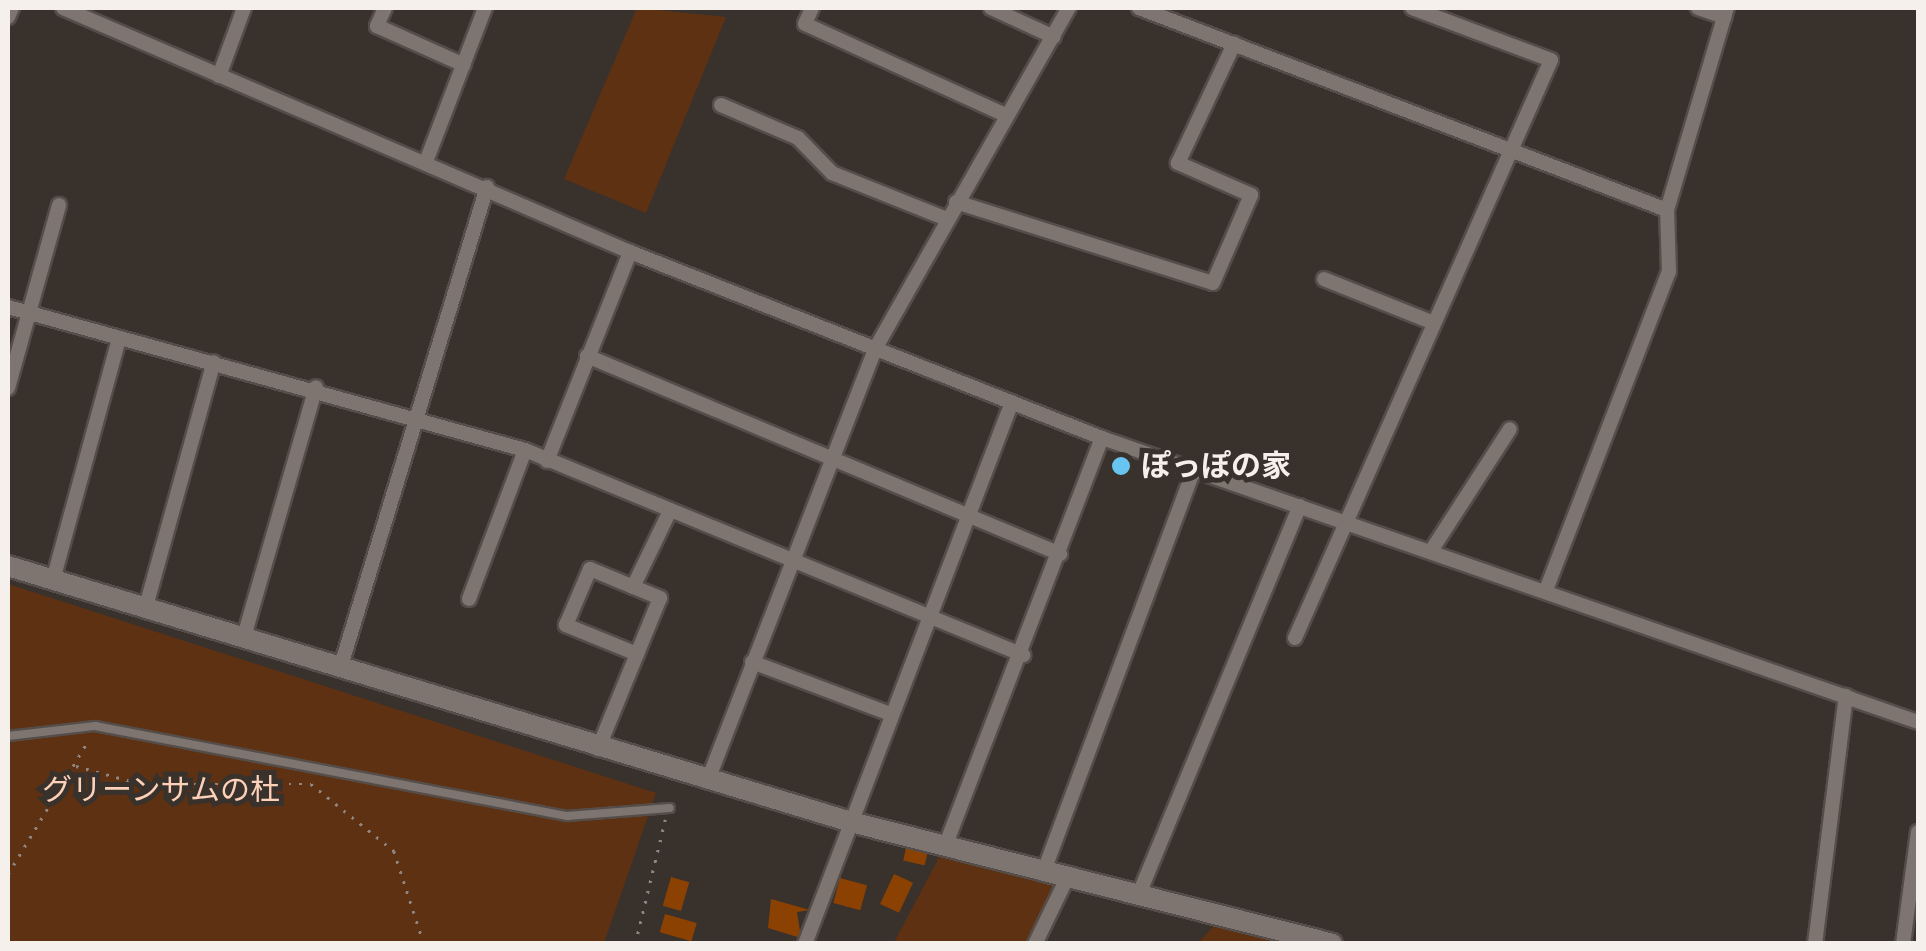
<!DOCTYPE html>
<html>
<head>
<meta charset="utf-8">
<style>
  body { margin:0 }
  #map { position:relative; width:1926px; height:951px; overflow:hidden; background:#39312c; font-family:"DM Sans","Noto Sans JP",sans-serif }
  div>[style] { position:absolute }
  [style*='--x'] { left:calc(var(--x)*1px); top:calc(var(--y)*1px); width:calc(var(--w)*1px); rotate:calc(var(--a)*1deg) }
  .green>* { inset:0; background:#5f3113 }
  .building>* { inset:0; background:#8b4102; transform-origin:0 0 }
  .path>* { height:2.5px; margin-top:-1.25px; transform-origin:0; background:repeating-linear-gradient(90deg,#8d8682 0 2.5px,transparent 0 10.5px) }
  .roads { filter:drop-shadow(2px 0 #544d49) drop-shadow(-2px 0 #544d49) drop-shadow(0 2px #544d49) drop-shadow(0 -2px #544d49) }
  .lane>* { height:8px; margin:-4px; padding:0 4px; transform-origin:4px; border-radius:4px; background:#7f7570 }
  .street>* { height:14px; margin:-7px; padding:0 7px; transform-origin:7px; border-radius:7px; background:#7f7570 }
  .secondary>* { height:20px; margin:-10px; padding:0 10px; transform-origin:10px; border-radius:10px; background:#7f7570 }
  .dots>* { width:28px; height:28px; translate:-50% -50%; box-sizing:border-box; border:5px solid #39312c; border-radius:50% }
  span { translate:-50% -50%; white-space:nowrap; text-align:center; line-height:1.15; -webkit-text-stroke:10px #39312c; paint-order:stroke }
  .poi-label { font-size:30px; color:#f6f0ed; font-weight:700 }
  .left { translate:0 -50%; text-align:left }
  .park-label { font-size:30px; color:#fcd1b8 }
  .frame { position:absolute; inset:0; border:10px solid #f6f0ed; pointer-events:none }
</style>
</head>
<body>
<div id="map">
  <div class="green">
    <div style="clip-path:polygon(637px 8px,726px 17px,646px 213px,564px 179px)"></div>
    <div style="clip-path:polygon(8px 584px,656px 793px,604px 943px,8px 943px)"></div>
    <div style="clip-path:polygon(941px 854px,1058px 885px,1028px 943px,893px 944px)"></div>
    <div style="clip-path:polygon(1217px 923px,1297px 944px,1197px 944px)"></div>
  </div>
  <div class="building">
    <div style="left:907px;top:844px;width:22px;height:17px;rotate:13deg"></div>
    <div style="left:894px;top:874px;width:21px;height:33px;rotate:25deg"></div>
    <div style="left:671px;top:877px;width:19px;height:30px;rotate:16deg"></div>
    <div style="left:840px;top:878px;width:28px;height:26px;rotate:15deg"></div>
    <div style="clip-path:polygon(771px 899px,810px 910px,797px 912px,801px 938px,768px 928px)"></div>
    <div style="left:665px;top:914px;width:33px;height:19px;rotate:16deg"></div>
  </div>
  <div class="path">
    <div style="--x:76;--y:766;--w:68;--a:15.3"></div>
    <div style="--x:142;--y:784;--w:169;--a:0"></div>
    <div style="--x:311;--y:784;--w:107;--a:38.9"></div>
    <div style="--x:394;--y:851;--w:98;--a:72.1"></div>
    <div style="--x:8;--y:874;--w:155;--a:-59"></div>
    <div style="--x:635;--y:944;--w:128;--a:-76.4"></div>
  </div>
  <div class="roads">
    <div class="lane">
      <div style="--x:8;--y:736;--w:88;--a:-6.6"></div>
      <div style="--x:95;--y:726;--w:481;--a:10.8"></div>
      <div style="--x:567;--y:816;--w:103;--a:-4.4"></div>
    </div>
    <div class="street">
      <div style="--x:63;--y:8;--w:617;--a:23.28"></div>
      <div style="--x:630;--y:252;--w:507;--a:21.51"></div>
      <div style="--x:1102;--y:438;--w:864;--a:19.19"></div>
      <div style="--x:385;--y:8;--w:20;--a:114"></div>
      <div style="--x:377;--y:26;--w:95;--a:24.1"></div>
      <div style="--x:812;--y:8;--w:17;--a:114"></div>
      <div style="--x:805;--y:24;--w:221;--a:24.4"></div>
      <div style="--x:991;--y:8;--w:69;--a:24.7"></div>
      <div style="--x:1139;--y:8;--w:565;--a:20.94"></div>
      <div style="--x:1698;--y:8;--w:28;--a:19"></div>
      <div style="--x:8;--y:17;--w:10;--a:-66"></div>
      <div style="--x:219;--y:76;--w:72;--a:-69.8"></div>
      <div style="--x:721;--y:105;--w:84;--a:23.2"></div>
      <div style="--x:798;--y:138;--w:49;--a:45.8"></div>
      <div style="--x:832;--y:173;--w:124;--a:21.8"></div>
      <div style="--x:427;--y:159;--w:162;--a:-69"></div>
      <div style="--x:956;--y:202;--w:269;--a:17.5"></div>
      <div style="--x:1213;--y:283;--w:96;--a:-66.6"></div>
      <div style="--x:1251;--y:195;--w:80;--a:-156.3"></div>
      <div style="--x:1178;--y:163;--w:132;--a:-64.8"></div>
      <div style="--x:1324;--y:279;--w:118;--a:21.8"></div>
      <div style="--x:8;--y:307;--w:536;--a:15.46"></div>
      <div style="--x:525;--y:450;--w:539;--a:22.37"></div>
      <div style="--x:587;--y:356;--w:513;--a:22.71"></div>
      <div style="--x:8;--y:388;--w:190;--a:-74.4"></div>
      <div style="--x:547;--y:461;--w:225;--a:-68.3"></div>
      <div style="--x:1431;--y:551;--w:145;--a:-57.1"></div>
      <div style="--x:590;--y:569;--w:76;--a:22.5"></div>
      <div style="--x:660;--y:598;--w:61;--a:112.3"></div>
      <div style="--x:637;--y:654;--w:77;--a:-157.8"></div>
      <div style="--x:566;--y:625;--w:61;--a:-66.8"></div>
      <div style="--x:53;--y:580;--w:250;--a:-74.7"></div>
      <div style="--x:633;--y:587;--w:82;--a:-64.1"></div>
      <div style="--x:1546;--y:590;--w:341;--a:-68.9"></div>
      <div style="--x:1669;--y:272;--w:62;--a:-91.8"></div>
      <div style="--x:1667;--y:210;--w:211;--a:-73.5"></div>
      <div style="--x:469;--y:599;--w:159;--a:-69.4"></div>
      <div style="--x:145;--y:610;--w:257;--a:-74.5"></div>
      <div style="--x:1295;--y:638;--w:632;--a:-66.11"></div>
      <div style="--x:1551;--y:60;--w:148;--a:-159.5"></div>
      <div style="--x:243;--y:640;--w:263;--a:-73.9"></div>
      <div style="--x:752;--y:662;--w:145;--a:20.6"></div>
      <div style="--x:340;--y:669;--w:504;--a:-73.04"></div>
      <div style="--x:598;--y:749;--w:103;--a:-67.7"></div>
      <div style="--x:708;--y:780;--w:462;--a:-68.8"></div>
      <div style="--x:875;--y:349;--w:392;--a:-60.4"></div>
      <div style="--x:946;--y:844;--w:435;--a:-69"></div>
      <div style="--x:1045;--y:868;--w:425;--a:-69.5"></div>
      <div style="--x:1139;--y:894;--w:420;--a:-67.5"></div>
      <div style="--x:805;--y:944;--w:580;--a:-69.1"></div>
      <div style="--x:1035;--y:944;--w:78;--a:-64.1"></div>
      <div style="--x:1815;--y:944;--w:250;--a:-82.9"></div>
      <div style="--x:1903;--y:944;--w:113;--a:-82.4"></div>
    </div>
    <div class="secondary">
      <div style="--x:8;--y:566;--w:881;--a:16.89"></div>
      <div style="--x:851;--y:822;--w:496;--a:14.2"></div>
    </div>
  </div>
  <div class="dots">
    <div style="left:1121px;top:466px;background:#68c4f0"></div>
  </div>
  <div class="poi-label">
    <span class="left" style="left:1141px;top:466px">ぽっぽの家</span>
  </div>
  <div class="park-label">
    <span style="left:161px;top:790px">グリーンサムの杜</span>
  </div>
  <div class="frame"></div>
</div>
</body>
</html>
